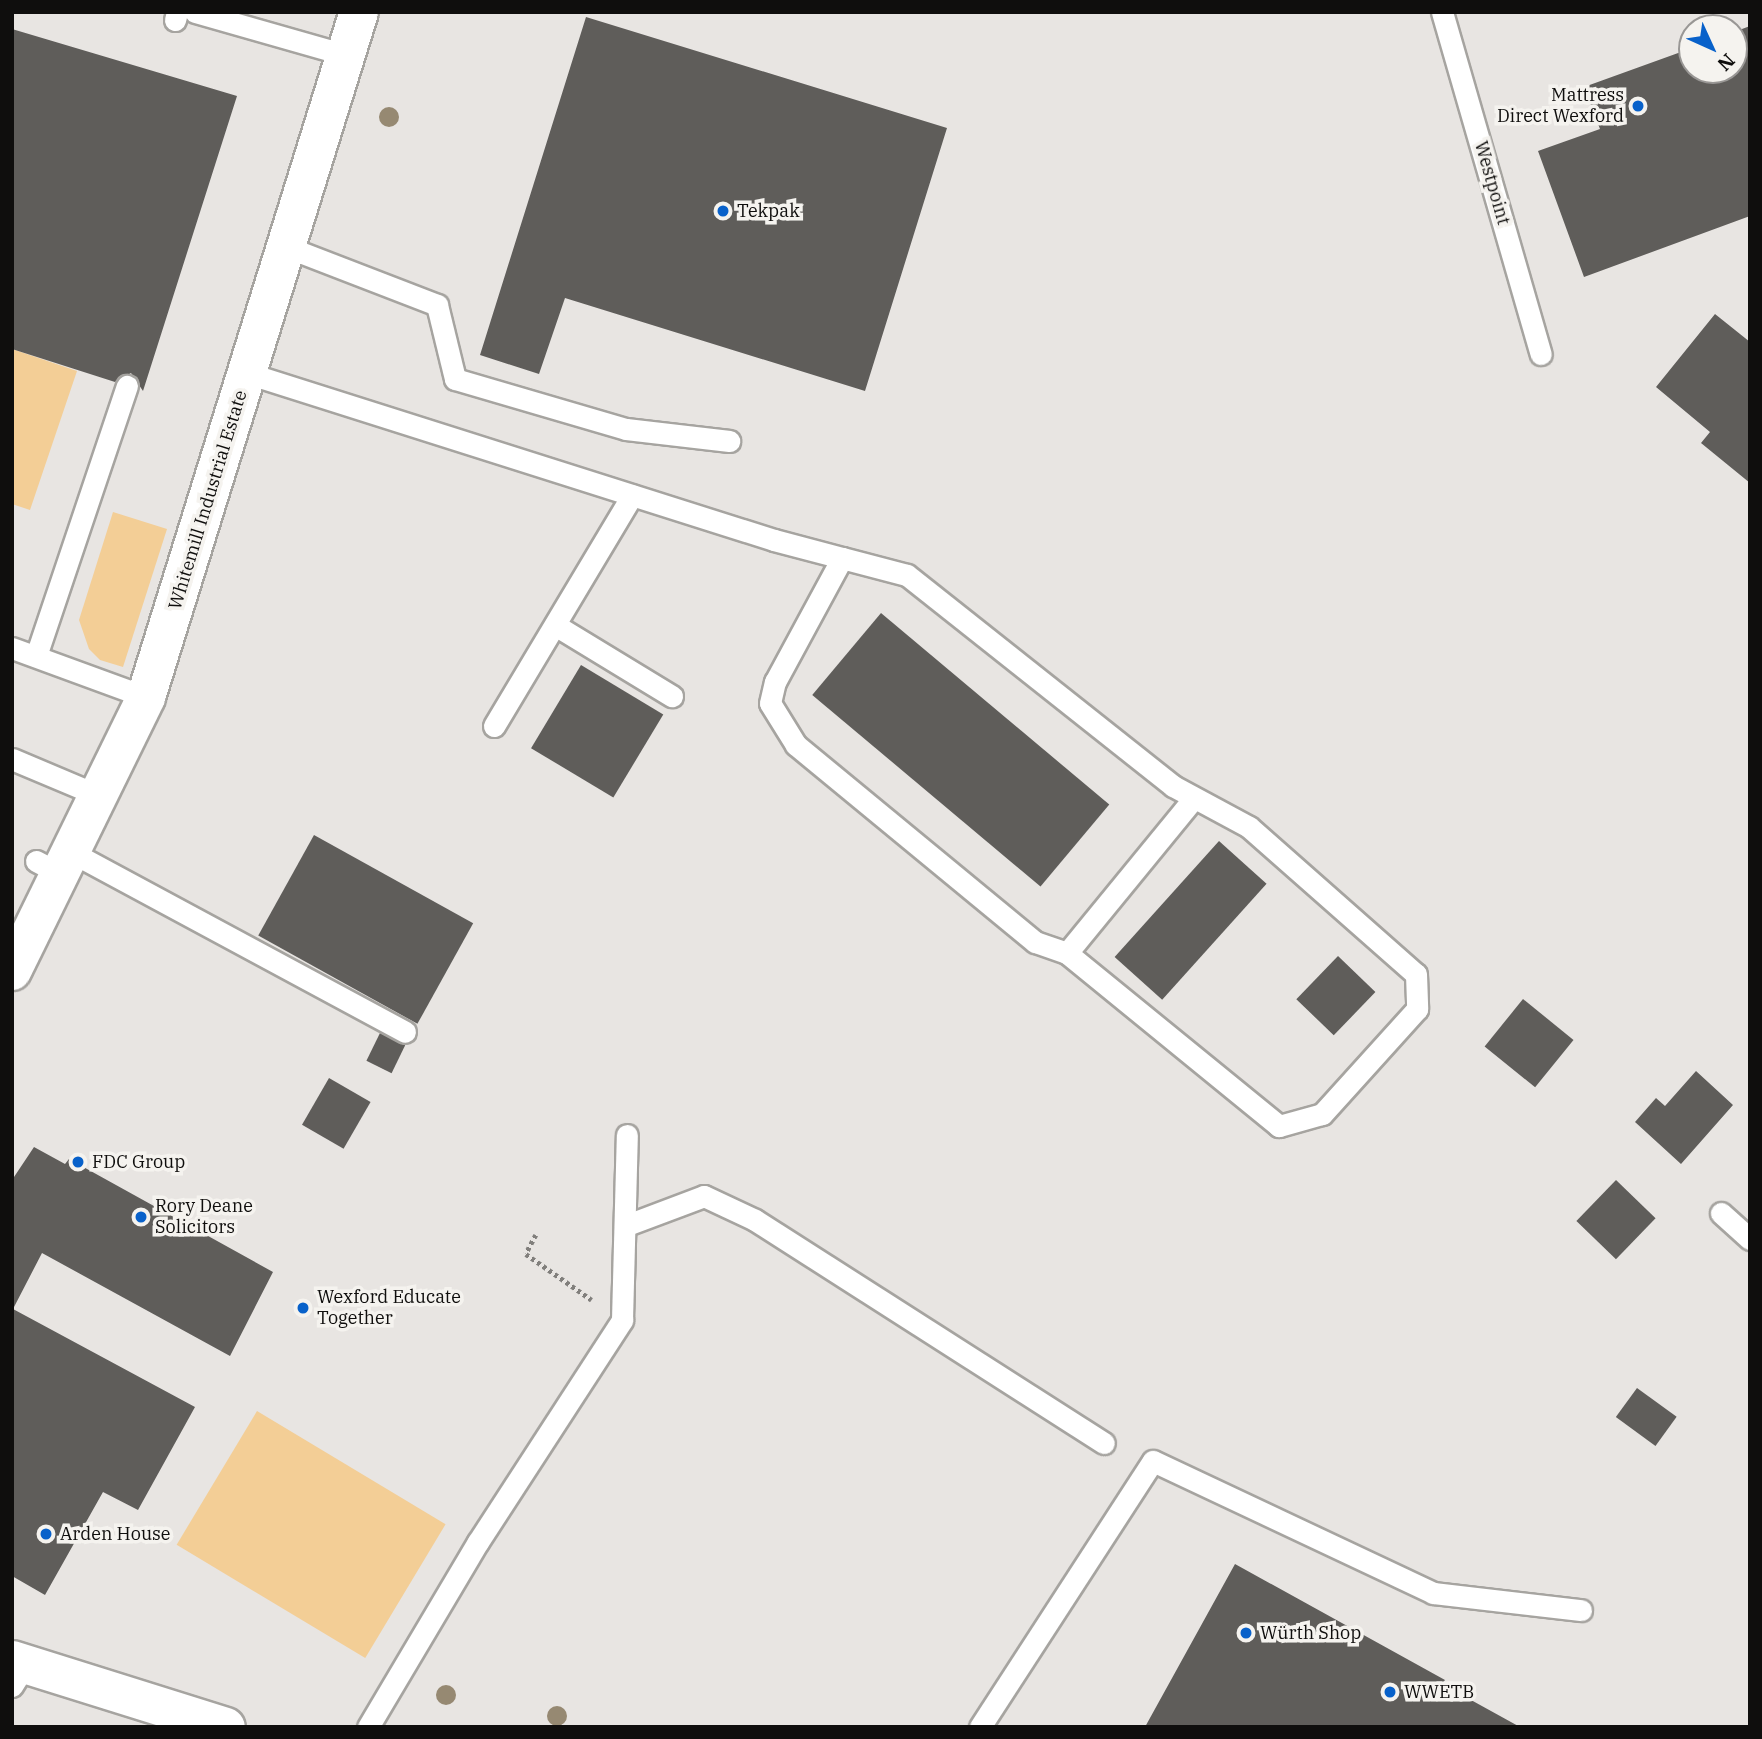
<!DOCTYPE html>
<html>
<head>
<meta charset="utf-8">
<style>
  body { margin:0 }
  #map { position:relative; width:1762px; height:1739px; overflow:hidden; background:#e8e5e2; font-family:"IBM Plex Serif",serif }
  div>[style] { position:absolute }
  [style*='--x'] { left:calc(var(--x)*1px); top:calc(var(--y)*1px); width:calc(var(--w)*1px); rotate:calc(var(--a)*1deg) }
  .green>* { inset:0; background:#f3ce96; transform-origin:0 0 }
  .building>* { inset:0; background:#5f5d5a; transform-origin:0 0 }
  .path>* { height:4.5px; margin-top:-2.25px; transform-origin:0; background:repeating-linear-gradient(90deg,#817f7c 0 3.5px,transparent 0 7px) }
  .roads { filter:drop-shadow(2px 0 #a6a4a0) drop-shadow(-2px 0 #a6a4a0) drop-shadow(0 2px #a6a4a0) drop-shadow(0 -2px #a6a4a0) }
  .service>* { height:21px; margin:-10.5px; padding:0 10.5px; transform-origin:10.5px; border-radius:10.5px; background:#fff }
  .minor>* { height:38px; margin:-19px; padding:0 19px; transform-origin:19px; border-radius:19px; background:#fff }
  .trees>* { width:20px; height:20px; margin:-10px; border-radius:50%; background:#968972 }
  .dots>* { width:19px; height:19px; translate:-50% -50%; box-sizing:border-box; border:4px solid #f5f3ef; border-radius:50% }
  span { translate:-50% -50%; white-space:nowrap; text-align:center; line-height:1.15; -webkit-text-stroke:7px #f5f3ef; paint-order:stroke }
  .poi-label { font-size:18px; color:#0f0e0d }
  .right { translate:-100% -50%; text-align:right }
  .left { translate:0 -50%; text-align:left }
  .street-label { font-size:18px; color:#0f0e0d }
  .frame { position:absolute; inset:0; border:14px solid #0f0e0d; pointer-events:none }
  .north { position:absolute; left:1678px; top:14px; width:70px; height:70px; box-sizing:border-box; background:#f5f3ef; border:2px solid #999795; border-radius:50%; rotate:135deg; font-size:19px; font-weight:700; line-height:28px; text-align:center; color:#0f0e0d }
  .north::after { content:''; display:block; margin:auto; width:24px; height:32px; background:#0861ca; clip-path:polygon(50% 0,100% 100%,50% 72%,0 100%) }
</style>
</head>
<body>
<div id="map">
  <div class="green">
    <div style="clip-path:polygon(12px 349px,77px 371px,30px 510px,12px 504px)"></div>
    <div style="clip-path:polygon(113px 512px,167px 529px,123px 667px,100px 660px,89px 649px,79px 620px)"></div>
    <div style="left:257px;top:1411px;width:220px;height:156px;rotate:31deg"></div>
  </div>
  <div class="building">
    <div style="clip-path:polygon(586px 17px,947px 128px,865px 391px,565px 298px,539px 374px,480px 355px)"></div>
    <div style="clip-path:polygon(1750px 26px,1750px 216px,1584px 277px,1538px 151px,1600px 129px,1584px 87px,1692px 48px,1692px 70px,1734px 70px,1734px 32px)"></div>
    <div style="clip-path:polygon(12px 29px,237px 96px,143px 391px,131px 373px,115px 382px,12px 349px)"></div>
    <div style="clip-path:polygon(1715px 314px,1750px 342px,1750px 483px,1701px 443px,1710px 432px,1656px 387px)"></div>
    <div style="left:881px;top:613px;width:298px;height:107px;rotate:40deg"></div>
    <div style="left:581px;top:665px;width:96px;height:97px;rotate:31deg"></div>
    <div style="left:314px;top:835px;width:182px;height:115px;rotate:29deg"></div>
    <div style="left:1219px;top:841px;width:64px;height:156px;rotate:42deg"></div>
    <div style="left:1338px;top:956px;width:52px;height:60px;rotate:44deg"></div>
    <div style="left:1523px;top:999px;width:65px;height:61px;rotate:39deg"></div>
    <div style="left:380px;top:1033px;width:28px;height:31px;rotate:26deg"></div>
    <div style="clip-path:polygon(1696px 1071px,1733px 1105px,1681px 1164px,1635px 1122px,1656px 1098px,1665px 1106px)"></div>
    <div style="left:329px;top:1078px;width:48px;height:54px;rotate:30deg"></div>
    <div style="clip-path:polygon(34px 1147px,65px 1164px,69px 1159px,273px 1272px,230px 1356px,42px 1253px,13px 1309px,195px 1407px,138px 1510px,103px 1492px,45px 1595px,12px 1576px,12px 1180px)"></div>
    <div style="left:1616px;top:1180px;width:55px;height:57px;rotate:44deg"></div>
    <div style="left:1637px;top:1388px;width:49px;height:36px;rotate:36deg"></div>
    <div style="clip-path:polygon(1235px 1564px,1445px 1680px,1442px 1684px,1520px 1727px,1145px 1727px)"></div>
  </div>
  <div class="path">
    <div style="--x:536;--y:1235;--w:21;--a:118"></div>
    <div style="--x:526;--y:1254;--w:80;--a:34.9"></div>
  </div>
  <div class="roads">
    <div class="service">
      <div style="--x:195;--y:12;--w:157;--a:15.9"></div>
      <div style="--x:1442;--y:12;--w:356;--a:73.9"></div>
      <div style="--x:175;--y:20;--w:8;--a:-76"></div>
      <div style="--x:287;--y:247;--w:161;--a:21.1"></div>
      <div style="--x:437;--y:305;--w:76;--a:76.3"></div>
      <div style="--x:455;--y:379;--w:178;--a:16.3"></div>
      <div style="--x:626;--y:429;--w:104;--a:6.6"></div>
      <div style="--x:247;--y:373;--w:553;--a:17.58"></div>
      <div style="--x:774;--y:540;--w:70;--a:14.8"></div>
      <div style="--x:842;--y:558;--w:67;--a:14.7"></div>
      <div style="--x:907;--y:575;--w:340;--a:38.4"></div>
      <div style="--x:1173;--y:786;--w:86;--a:28.3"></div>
      <div style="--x:1249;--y:827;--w:222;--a:41.4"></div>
      <div style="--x:1416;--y:974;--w:35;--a:88"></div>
      <div style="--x:1417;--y:1009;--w:142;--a:132.1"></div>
      <div style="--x:1322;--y:1114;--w:45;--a:164.4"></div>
      <div style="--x:1279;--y:1126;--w:274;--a:-140.8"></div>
      <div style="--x:1067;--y:953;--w:34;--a:-161"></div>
      <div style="--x:1035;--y:942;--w:310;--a:-140.5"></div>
      <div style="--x:796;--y:745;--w:49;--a:-121.8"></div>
      <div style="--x:770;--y:703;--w:22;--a:-77"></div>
      <div style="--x:775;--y:682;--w:141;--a:-61.6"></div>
      <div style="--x:555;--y:625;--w:137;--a:31.3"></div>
      <div style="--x:12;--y:648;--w:143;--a:20.1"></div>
      <div style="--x:36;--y:656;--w:285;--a:-71.4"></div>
      <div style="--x:494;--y:726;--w:269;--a:-59.1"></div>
      <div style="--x:12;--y:759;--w:95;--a:22.8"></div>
      <div style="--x:73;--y:853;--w:377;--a:28.3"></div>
      <div style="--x:36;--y:861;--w:30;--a:28"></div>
      <div style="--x:1067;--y:953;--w:200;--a:-50.7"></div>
      <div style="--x:1721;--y:1213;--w:39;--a:42"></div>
      <div style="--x:627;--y:1225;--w:82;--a:-20.6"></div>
      <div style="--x:704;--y:1196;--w:56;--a:25.2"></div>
      <div style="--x:755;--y:1220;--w:414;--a:32.6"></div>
      <div style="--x:12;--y:1686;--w:26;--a:-58"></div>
      <div style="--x:368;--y:1727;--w:215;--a:-59.3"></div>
      <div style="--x:478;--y:1542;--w:265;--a:-57"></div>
      <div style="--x:622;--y:1320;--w:185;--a:-88.5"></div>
      <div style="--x:980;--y:1727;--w:317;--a:-57"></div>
      <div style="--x:1153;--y:1461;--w:310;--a:25.2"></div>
      <div style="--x:1433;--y:1593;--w:149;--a:6.6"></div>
    </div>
    <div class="minor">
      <div style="--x:12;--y:971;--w:305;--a:-63.9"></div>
      <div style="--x:146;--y:697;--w:717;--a:-72.73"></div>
      <div style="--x:12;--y:1660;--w:224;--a:17.4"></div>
    </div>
  </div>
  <div class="trees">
    <div style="left:389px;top:117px"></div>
    <div style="left:446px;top:1695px"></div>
    <div style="left:557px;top:1716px"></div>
  </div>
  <div class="dots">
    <div style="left:1638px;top:106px;background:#0861ca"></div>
    <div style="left:723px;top:211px;background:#0861ca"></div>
    <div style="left:78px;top:1162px;background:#0861ca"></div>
    <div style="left:141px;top:1217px;background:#0861ca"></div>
    <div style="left:303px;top:1308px;background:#0861ca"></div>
    <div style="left:46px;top:1534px;background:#0861ca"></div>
    <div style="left:1246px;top:1633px;background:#0861ca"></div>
    <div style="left:1390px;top:1692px;background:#0861ca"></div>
  </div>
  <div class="poi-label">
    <span class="right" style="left:1624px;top:106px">Mattress<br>Direct Wexford</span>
    <span class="left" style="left:737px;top:211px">Tekpak</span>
    <span class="left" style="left:92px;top:1162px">FDC Group</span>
    <span class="left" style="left:155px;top:1217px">Rory Deane<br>Solicitors</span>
    <span class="left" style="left:317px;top:1308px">Wexford Educate<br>Together</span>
    <span class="left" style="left:60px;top:1534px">Arden House</span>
    <span class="left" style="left:1260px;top:1633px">Würth Shop</span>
    <span class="left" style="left:1404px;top:1692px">WWETB</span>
  </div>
  <div class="street-label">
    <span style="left:1492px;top:183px;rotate:74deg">Westpoint</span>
    <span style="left:208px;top:500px;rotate:-73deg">Whitemill Industrial Estate</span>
  </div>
  <div class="frame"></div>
  <div class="north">N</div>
</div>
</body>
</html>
